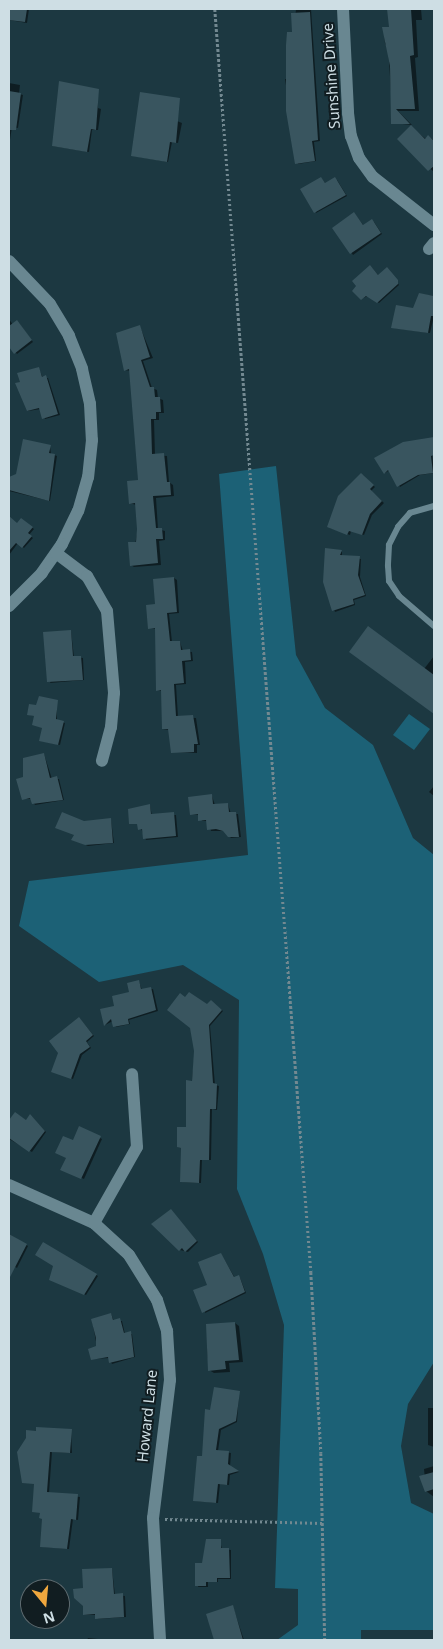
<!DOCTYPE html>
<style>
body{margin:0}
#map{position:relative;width:443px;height:1649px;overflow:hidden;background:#1c3841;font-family:"Noto Sans",sans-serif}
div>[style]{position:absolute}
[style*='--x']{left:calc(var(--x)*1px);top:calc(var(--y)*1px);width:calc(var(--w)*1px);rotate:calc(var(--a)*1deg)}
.green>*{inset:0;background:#1c6176}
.shadow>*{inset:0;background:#0007}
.building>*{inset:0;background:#39555f}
.path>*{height:2.5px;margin-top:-1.25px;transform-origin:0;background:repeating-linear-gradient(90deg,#738991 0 2.5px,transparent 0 5px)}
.service>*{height:6px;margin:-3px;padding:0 3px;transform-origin:3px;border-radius:3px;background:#698791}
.minor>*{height:12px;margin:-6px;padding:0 6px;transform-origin:6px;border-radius:6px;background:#698791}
span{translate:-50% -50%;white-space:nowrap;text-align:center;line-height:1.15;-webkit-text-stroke:4px #111d21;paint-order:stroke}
.street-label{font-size:15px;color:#cedee4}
.frame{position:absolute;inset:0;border:10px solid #cedee4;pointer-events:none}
.north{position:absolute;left:20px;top:1579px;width:50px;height:50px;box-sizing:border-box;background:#111d21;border:1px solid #5d6a6f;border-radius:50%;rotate:163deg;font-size:14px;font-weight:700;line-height:20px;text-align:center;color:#cedee4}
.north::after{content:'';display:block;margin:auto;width:18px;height:22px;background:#f0a73e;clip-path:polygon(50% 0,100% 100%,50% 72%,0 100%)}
</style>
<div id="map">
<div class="green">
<i style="clip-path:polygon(276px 466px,296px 655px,325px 708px,373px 745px,413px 838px,434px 855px,434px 1362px,408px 1404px,401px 1446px,411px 1503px,434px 1514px,434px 1630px,361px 1630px,361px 1640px,277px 1640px,298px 1625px,298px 1589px,275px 1588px,284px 1325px,263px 1254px,237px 1189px,239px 1000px,183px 965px,99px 982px,19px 926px,29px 881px,248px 855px,219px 474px)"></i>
<i style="clip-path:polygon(409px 714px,430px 729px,414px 750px,393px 735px)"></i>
</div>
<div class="shadow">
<i style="clip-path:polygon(9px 9px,29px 9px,27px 23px,9px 20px)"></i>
<i style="clip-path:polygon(296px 9px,311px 9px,320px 141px,314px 142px,316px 161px,298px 164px,285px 79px,289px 79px)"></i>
<i style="clip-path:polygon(389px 9px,421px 9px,422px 20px,416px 20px,418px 57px,415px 58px,419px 111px,398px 111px,412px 125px,393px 123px,388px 46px,385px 44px,384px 28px,390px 28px)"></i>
<i style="clip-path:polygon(9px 83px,20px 85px,19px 94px,23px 95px,18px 128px,12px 127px,9px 146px)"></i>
<i style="clip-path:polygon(98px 90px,98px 108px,101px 109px,98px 130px,92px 130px,89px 152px,53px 146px)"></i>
<i style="clip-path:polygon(179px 100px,177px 121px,182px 123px,178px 143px,172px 142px,168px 162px,134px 156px)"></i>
<i style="clip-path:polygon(411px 127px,426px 139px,429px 137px,434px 140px,434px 172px,398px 139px)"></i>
<i style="clip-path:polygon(321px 178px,326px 184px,337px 180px,347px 196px,316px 213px)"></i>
<i style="clip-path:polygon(354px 213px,364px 226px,374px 222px,382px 234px,353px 255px,334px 228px)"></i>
<i style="clip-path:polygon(372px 268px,379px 276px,389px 270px,399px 285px,379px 303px,368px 296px,361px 299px)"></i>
<i style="clip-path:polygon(420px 294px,434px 296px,434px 316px,430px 333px,395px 328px,414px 310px)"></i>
<i style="clip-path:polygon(9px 319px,13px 325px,19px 323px,33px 342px,17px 354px,9px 345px)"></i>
<i style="clip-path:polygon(140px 327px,153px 358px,143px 361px,152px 388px,157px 390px,158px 398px,163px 400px,164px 413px,159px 413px,159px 420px,154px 420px,155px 455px,167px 456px,169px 482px,173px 485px,174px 496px,156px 498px,158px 529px,165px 531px,165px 540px,159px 541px,161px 565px,134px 567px,131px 565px,138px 529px,136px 505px,130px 503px,140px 481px,131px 371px,125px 370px)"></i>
<i style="clip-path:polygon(39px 369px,43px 378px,48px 378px,60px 415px,45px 419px,41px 409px,28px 411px,21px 382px)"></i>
<i style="clip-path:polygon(434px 439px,434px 452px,432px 452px,434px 473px,420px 475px,400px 487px,390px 470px,385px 473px,376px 458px)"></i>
<i style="clip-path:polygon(50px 446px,51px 454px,57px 456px,50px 501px,9px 491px,9px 478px,17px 475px)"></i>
<i style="clip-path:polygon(363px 475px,375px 487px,371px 491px,384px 503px,372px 515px,364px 535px,351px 531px,350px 535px,330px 528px)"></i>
<i style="clip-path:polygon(23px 520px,34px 529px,29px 535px,33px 538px,24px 548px,18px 543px,9px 555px,9px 524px,9px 534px)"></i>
<i style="clip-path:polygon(342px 551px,342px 556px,361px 559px,360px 577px,366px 596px,354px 600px,355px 605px,335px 612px,324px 582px)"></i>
<i style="clip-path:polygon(174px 578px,177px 580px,179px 613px,169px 614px,172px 642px,180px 642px,183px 651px,192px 652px,193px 661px,185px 662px,186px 684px,176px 685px,178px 717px,196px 718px,200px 745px,197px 745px,197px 753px,172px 752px,169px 730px,163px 729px,162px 691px,157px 690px,157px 629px,150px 628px,156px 605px)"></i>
<i style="clip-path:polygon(71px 631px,74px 657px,83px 658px,84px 680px,50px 683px)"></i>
<i style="clip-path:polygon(351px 651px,424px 669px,434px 656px,434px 713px)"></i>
<i style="clip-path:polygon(57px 701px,57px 721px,65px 723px,60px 745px,42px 741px,43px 728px,35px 716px,30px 715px,37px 707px)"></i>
<i style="clip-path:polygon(44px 754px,52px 779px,59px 779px,64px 800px,35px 805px,32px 799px,23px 799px,25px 778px)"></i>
<i style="clip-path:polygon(434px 786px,434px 796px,429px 792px)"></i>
<i style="clip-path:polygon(212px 796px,215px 805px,228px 804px,231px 814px,238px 814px,241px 837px,231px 838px,225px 831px,211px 831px,208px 821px,202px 821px,199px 815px,191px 814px)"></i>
<i style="clip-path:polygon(150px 805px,152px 816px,176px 815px,178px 837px,146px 840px,139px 824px,130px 824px)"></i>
<i style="clip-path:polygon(111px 820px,114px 843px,88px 846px,75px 840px,84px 822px)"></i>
<i style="clip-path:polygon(139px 982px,142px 990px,153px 989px,158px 1011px,129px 1020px,130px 1024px,116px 1027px,113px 1021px,105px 1025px,116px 1007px)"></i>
<i style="clip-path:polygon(185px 998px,207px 1006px,213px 1003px,223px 1011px,210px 1026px,215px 1085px,219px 1086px,217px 1110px,212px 1109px,211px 1160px,202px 1160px,201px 1183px,182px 1182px,182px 1148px,178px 1147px,187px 1128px,195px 1051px)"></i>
<i style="clip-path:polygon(80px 1019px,94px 1036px,87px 1042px,91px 1048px,82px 1055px,73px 1079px,54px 1072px)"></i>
<i style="clip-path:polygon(15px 1113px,27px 1121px,32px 1117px,46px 1132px,32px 1152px,9px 1139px,9px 1122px)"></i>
<i style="clip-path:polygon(80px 1128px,102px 1139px,84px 1179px,62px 1169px)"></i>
<i style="clip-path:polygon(171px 1211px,198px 1242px,188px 1252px,180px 1250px)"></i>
<i style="clip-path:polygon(9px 1234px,28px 1246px,17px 1268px,9px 1263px)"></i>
<i style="clip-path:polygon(44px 1244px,98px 1276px,86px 1295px,51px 1279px,55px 1266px)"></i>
<i style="clip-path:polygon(221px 1254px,235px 1278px,240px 1278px,246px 1293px,205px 1313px,208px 1285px)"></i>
<i style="clip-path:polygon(111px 1314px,114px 1321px,122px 1321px,125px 1334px,132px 1334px,135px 1357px,112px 1364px,109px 1358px,92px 1359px,97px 1347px,92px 1320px)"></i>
<i style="clip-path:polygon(235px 1323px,239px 1326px,243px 1362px,229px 1363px,230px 1372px,214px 1373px,209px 1370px,207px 1349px)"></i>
<i style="clip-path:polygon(239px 1392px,237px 1422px,221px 1430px,218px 1451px,231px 1453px,230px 1467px,239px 1472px,230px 1475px,229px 1485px,220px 1484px,218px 1503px,196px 1501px,211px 1411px)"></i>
<i style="clip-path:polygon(428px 1408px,434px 1408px,434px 1447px,428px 1445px)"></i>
<i style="clip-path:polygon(71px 1431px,72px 1453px,52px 1452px,49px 1493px,80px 1497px,78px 1520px,73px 1519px,69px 1549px,43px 1547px,43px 1519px,41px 1513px,33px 1511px,35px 1484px,18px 1453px)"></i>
<i style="clip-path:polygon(434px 1466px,434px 1497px,426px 1491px,424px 1469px)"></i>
<i style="clip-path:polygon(220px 1541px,222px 1549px,231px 1550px,231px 1579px,218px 1579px,218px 1582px,208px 1582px,208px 1587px,198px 1587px,204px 1564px)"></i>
<i style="clip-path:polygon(112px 1569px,115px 1595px,125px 1596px,126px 1617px,98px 1619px,96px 1615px,84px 1615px,84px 1589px)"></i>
<i style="clip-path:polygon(233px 1607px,244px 1640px,215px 1640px,207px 1615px)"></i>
<i style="clip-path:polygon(88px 1638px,107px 1640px,87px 1640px)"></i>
</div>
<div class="building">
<i style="clip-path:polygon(9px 9px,27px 9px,25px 22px,9px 20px)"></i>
<i style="clip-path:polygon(387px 9px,411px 9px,414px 55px,410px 56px,415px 109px,396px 109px,410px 124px,391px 124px,390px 66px,382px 27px,389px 27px)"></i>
<i style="clip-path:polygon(310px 12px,318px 140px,312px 141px,315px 161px,295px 164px,286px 111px,286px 45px,287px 32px,292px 32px,291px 13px)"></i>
<i style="clip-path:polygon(59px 81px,99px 89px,96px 130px,91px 129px,87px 152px,52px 146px)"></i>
<i style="clip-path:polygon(9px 91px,21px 93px,16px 130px,9px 130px)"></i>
<i style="clip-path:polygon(140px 92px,180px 98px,176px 143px,170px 142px,167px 162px,131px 156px)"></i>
<i style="clip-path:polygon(411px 125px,425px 139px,428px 135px,434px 141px,434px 166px,428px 171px,397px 139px)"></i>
<i style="clip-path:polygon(321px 177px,325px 183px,335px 177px,346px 195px,314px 213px,300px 189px)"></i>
<i style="clip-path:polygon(354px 212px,363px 225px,372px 219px,381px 233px,350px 254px,332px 228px)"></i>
<i style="clip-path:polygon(370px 265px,378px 275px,387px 267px,398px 280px,398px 284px,377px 303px,366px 296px,361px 300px,352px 291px,356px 286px,352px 281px)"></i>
<i style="clip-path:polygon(419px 293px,434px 296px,434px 316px,431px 316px,428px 333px,391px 328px,396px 305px,413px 308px)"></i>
<i style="clip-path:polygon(17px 320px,32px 340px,14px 354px,9px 347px,9px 326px)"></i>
<i style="clip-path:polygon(140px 325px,150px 357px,141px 360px,150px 387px,154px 387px,155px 397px,160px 397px,161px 412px,156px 412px,156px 419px,151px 419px,152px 454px,164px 453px,167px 482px,170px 482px,171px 495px,153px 496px,156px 528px,162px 528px,163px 539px,156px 539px,158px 563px,130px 566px,128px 542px,136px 542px,137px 529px,135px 503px,129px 504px,127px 481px,138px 480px,129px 369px,124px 371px,116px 333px)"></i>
<i style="clip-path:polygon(39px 367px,42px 377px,46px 375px,58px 414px,42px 419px,39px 408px,27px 411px,15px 383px,20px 382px,17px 373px)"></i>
<i style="clip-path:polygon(434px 437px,434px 455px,431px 456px,433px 473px,418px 475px,397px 487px,388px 470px,384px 474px,374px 458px,403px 442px)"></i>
<i style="clip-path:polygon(23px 439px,51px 445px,49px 453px,55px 454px,49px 501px,9px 490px,9px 477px,16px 474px)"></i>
<i style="clip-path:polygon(361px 473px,374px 485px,370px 489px,382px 501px,370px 514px,362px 535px,349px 531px,347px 535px,327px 527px,338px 496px)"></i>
<i style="clip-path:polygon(9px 516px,17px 523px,21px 518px,33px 527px,28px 533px,32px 536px,22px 548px,16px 543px,9px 551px)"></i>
<i style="clip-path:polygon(325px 548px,342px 550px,340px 555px,360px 556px,358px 575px,365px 595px,353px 599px,354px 604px,332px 611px,323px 582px)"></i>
<i style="clip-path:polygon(174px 577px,177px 612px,167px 613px,170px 641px,180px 641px,181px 650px,190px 649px,191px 660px,182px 661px,184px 683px,174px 684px,176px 716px,193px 715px,198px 744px,194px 744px,194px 752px,171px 753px,168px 729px,162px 729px,161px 690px,156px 691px,155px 628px,148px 629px,146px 605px,155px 604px,153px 579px)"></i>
<i style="clip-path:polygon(368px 626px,434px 675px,434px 714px,349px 652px)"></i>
<i style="clip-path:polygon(71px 630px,73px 656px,81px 656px,83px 680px,47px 682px,43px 632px)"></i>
<i style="clip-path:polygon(39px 696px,58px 700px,56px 719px,64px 721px,58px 745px,39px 741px,42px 728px,32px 725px,34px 716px,27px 715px,29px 704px,36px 705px)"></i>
<i style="clip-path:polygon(44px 753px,50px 778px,57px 776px,63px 800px,32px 804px,30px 798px,22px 800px,16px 779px,23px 777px,23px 758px)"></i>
<i style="clip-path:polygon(212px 794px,213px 804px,228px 803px,229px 812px,236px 812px,239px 837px,228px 837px,223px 831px,216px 829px,207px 830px,206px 820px,198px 821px,198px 814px,190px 815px,188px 797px)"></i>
<i style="clip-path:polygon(150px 804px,151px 814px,174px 812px,176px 836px,143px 839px,142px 829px,138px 830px,137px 824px,129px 824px,128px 809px)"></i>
<i style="clip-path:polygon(62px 812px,84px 821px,111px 818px,113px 843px,85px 845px,71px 840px,74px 835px,55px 828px)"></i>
<i style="clip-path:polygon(139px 980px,141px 989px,151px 987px,156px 1010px,128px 1019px,129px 1024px,113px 1027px,111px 1019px,104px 1026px,100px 1009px,114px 1006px,112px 996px,129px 992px,127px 983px)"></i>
<i style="clip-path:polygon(189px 992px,207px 1004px,211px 1000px,222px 1010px,209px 1025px,213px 1083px,217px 1084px,216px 1109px,210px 1109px,209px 1160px,200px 1160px,199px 1183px,180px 1182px,181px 1148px,177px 1147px,177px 1127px,186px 1127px,186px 1080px,192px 1081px,194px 1051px,190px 1028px,167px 1010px,180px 993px,185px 997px)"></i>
<i style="clip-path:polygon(79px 1017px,93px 1035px,86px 1041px,90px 1047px,80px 1054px,71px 1079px,51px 1072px,58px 1053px,49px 1041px)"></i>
<i style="clip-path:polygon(15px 1112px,26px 1120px,30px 1114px,45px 1131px,29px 1152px,9px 1138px,9px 1120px)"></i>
<i style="clip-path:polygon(79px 1126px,101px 1136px,81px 1179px,60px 1170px,66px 1158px,55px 1153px,63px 1136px,73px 1140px)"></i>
<i style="clip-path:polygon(171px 1209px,197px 1241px,185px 1252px,182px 1248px,179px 1251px,151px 1224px)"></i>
<i style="clip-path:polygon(9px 1234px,27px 1244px,9px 1279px)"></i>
<i style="clip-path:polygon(43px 1242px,97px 1274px,84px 1295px,49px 1280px,53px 1266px,35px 1255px)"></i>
<i style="clip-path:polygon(221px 1253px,234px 1277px,239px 1275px,245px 1292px,202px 1313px,193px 1290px,207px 1285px,198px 1262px)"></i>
<i style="clip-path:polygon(111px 1313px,113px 1320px,120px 1318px,124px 1333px,131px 1331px,134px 1357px,109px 1363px,108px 1357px,91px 1360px,88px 1349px,96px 1346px,96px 1338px,91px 1319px)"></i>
<i style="clip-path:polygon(235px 1322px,239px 1360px,225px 1361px,226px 1369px,208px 1371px,206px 1324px)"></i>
<i style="clip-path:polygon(214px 1387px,240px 1391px,236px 1421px,219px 1429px,216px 1450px,229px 1451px,228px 1464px,239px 1471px,228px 1474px,227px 1485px,218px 1484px,216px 1503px,193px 1501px,197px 1456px,202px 1456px,205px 1409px,210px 1410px)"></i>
<i style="clip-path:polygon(36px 1427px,72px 1429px,70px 1453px,50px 1452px,47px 1492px,78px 1494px,76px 1520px,71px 1519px,67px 1549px,40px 1547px,42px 1519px,39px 1518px,40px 1513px,32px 1512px,34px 1484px,22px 1483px,17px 1452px,26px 1438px,26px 1430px,36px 1431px)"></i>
<i style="clip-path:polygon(434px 1472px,434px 1489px,425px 1492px,419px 1476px)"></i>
<i style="clip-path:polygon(206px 1539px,221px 1539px,221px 1548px,229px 1548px,230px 1578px,217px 1578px,217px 1582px,206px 1582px,206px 1586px,195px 1586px,195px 1563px,202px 1563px)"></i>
<i style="clip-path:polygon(112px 1568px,114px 1594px,123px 1593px,124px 1617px,95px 1619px,95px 1614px,83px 1615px,83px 1606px,74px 1598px,73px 1589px,83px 1588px,82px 1569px)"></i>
<i style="clip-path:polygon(233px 1605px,243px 1640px,214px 1640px,206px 1614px)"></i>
</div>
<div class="path">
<i style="--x:215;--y:9;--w:1267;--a:85.65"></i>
<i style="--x:311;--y:1272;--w:181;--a:86.8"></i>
<i style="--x:321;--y:1453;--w:187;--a:88.8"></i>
<i style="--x:165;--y:1519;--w:157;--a:1.5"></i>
</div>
<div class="service">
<i style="--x:434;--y:506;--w:25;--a:164"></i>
<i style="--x:410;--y:513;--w:18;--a:131"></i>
<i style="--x:398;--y:527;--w:20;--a:117"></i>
<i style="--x:389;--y:545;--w:21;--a:93"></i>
<i style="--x:388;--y:566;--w:15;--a:86"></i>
<i style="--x:389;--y:581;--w:18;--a:56"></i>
<i style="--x:399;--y:596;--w:46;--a:40.6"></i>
</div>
<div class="minor">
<i style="--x:343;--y:9;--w:104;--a:87.2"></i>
<i style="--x:348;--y:113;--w:23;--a:83"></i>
<i style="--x:351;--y:136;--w:23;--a:70"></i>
<i style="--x:359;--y:158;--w:24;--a:54"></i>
<i style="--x:373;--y:177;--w:78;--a:38.2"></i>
<i style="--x:429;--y:249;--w:8;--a:-50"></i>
<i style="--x:9;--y:261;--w:59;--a:46.4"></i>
<i style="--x:50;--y:304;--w:37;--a:59"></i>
<i style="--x:69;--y:336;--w:35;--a:68"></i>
<i style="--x:82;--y:369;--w:36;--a:77"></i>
<i style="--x:90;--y:404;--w:36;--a:87"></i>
<i style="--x:92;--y:440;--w:37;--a:96"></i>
<i style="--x:88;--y:477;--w:35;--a:106"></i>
<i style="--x:78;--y:511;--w:37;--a:116"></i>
<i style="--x:62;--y:544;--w:35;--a:125"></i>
<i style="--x:42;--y:573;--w:47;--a:135"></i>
<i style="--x:56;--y:553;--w:39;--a:37"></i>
<i style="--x:87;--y:576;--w:40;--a:60.3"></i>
<i style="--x:107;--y:611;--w:82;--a:85.1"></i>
<i style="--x:114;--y:693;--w:34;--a:95"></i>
<i style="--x:111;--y:727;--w:35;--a:105"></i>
<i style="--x:9;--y:1185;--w:93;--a:24.1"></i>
<i style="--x:94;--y:1223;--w:47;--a:42.4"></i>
<i style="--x:129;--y:1255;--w:53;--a:58.1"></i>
<i style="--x:157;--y:1300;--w:33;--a:72"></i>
<i style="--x:167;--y:1331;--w:49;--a:86.5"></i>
<i style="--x:170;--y:1380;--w:139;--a:97"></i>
<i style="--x:153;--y:1518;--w:122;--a:86.7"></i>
<i style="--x:94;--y:1223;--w:87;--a:-60.5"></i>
<i style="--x:137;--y:1147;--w:73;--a:-93.9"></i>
</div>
<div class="street-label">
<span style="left:331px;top:76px;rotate:-94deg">Sunshine Drive</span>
<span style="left:147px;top:1416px;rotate:-84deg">Howard Lane</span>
</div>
<div class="frame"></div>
<div class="north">N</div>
</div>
